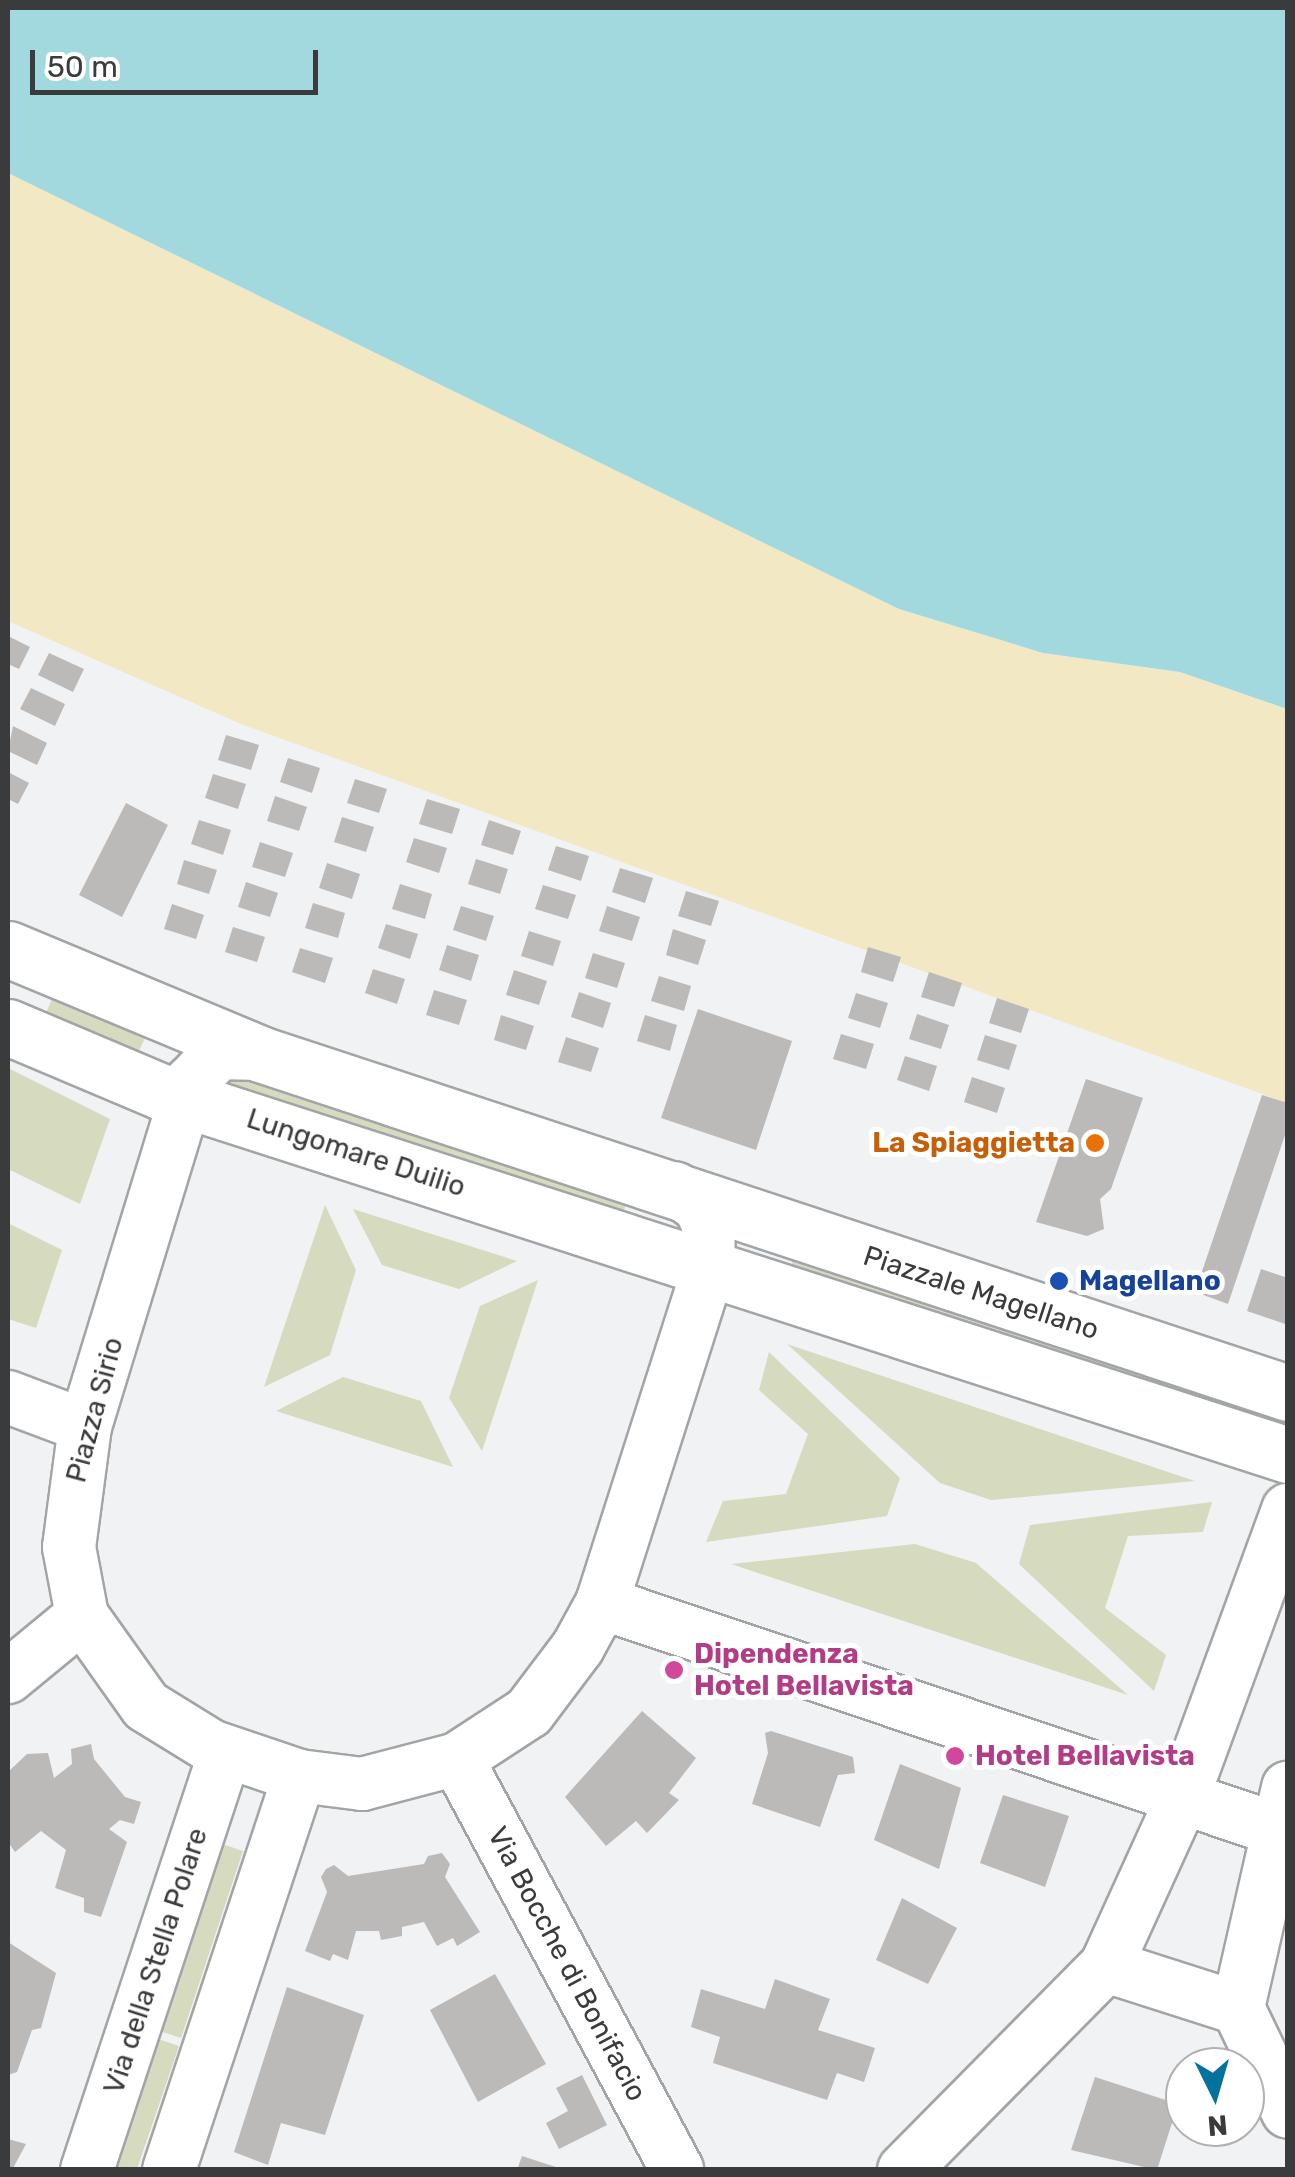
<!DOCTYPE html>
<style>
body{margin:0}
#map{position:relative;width:1295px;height:2177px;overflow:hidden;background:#f0f2f4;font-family:Rubik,sans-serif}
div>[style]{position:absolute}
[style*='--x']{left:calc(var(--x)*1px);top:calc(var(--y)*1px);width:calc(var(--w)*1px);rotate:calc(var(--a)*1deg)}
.green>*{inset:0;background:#d6dabf}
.sand>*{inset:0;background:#f2e8c3}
.water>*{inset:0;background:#a1d9df}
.building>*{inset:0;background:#bcb9b9}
.roads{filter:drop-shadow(2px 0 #a2a5a7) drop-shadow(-2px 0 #a2a5a7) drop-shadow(0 2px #a2a5a7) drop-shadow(0 -2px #a2a5a7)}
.minor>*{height:52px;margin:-26px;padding:0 26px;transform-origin:26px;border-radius:26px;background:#fff}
.major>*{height:55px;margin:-27.5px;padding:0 27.5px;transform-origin:27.5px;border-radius:27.5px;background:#fff}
.dots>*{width:28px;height:28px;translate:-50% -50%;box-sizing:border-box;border:5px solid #fff;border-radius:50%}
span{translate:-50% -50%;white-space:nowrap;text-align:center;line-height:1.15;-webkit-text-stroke:10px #fff;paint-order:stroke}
.food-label{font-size:28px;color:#c56008;font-weight:700}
.right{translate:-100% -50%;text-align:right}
.street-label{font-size:28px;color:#3a3b3c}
.transit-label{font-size:28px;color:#164399;font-weight:700}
.left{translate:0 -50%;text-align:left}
.hotel-label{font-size:28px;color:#b23c85;font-weight:700}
.frame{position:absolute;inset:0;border:10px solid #3a3b3c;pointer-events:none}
.north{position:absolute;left:1165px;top:2047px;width:100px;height:100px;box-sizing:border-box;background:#fff;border:2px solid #b0b1b1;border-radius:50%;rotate:175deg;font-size:28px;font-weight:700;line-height:40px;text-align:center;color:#3a3b3c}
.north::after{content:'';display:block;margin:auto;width:35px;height:45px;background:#03739e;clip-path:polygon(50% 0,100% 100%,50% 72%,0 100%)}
.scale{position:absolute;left:30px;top:50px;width:288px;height:45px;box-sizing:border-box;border:5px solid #3a3b3c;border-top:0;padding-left:12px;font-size:30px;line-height:35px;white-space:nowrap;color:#3a3b3c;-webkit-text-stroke:8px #fff;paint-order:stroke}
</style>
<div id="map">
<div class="green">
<i style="clip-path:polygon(52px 999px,145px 1038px,139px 1051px,46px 1013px)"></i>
<i style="clip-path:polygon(8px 1068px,110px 1119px,80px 1204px,8px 1169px)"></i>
<i style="clip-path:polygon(231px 1068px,628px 1200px,622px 1215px,226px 1084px)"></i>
<i style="clip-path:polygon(325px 1205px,356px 1270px,330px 1355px,264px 1387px)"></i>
<i style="clip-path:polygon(353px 1209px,517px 1261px,459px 1289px,382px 1265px)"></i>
<i style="clip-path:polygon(8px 1223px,62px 1250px,36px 1328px,8px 1319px)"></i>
<i style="clip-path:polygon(795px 1253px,1287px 1414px,1287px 1437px,789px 1273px)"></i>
<i style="clip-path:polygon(538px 1280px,482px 1451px,449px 1398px,480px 1306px)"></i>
<i style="clip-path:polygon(787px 1344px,1195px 1481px,991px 1500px,940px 1483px)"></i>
<i style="clip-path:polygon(769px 1352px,900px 1478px,887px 1516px,706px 1542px,723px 1501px,786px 1494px,808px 1434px,759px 1390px)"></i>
<i style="clip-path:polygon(343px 1377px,421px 1401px,453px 1467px,276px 1411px)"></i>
<i style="clip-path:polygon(1212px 1502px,1203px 1532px,1128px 1536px,1105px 1608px,1166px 1655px,1154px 1691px,1019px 1564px,1030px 1525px)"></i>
<i style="clip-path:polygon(915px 1544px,976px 1563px,1128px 1695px,731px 1564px)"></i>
<i style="clip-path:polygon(219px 1843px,243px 1851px,181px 2038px,157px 2030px)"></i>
<i style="clip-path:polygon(155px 2038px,179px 2046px,137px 2169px,112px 2170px)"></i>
</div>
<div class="sand">
<i style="clip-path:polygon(8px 173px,899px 609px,1043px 653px,1180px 672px,1287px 709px,1287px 1103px,241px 724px,8px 621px)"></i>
</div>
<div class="water">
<i style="clip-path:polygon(8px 8px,1287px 8px,1287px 709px,1180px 672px,1043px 653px,899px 609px,8px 173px)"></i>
</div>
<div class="building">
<i style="clip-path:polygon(8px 636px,30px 647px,19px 669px,8px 664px)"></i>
<i style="clip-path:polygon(49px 653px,84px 669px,73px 692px,38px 675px)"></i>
<i style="clip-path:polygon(31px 688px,65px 704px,55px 726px,20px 709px)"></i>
<i style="clip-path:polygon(13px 726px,47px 743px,37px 765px,8px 751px)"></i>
<i style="clip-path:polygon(226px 735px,259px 745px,251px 770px,218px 760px)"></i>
<i style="clip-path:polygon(288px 758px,320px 768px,312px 793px,280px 782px)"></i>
<i style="clip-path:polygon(8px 772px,29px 783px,18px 804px,8px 799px)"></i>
<i style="clip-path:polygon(213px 774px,246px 784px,238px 809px,205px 798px)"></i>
<i style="clip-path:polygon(355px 779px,387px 789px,379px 813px,347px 803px)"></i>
<i style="clip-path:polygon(275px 796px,307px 807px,299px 831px,267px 821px)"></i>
<i style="clip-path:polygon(427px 799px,460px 809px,452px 834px,419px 824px)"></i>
<i style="clip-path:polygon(126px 803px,168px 825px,122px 917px,79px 895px)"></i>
<i style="clip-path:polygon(342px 817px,374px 827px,366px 852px,334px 842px)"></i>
<i style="clip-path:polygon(199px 820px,231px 830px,223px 855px,191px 844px)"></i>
<i style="clip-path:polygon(489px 820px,521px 831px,513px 855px,481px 845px)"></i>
<i style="clip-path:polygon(414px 838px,447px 848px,439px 873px,406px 862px)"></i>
<i style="clip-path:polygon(260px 842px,293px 853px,285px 877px,252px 867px)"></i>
<i style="clip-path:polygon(556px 846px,589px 856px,581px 881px,548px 870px)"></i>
<i style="clip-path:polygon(476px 859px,508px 869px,500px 894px,468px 884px)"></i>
<i style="clip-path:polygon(184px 860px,217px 870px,209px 894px,177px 884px)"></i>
<i style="clip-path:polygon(327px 863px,360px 874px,352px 899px,319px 888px)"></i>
<i style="clip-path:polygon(620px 868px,653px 878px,645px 903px,612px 892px)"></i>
<i style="clip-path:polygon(246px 882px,278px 893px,270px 917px,238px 907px)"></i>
<i style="clip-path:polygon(400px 884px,432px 894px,425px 919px,392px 909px)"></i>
<i style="clip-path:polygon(543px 885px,576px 895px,568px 919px,535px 909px)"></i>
<i style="clip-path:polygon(686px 891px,719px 901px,711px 926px,678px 916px)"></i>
<i style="clip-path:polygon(313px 903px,345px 913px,338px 938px,305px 928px)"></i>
<i style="clip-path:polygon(172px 904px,204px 915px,196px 939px,164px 929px)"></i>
<i style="clip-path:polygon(461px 906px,494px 916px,486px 941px,453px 930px)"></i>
<i style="clip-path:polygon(607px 906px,640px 917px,632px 941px,599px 931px)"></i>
<i style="clip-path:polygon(386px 924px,418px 934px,410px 959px,378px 948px)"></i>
<i style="clip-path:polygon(233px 927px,265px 937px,257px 962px,225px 952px)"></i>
<i style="clip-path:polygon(673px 929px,706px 940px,698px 965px,666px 955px)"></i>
<i style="clip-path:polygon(529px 931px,561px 941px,553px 966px,521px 956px)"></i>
<i style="clip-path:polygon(447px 945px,479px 955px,471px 981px,439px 970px)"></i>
<i style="clip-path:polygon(868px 947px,901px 957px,893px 982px,861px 972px)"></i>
<i style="clip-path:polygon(300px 948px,333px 958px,325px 983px,292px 972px)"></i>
<i style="clip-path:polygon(593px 953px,625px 963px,617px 988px,585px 978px)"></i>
<i style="clip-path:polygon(373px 969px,405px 979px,397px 1004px,365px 993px)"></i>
<i style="clip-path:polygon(514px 970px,547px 981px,539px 1005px,506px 995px)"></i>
<i style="clip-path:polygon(929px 972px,962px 983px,954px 1007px,921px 997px)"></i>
<i style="clip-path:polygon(659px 976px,691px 986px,684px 1011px,651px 1001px)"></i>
<i style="clip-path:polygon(434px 990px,467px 1000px,459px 1025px,426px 1015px)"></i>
<i style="clip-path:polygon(579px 992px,611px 1003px,603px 1028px,571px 1017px)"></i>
<i style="clip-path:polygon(856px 993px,888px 1003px,880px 1028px,848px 1018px)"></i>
<i style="clip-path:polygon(997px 998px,1029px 1009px,1021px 1033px,989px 1023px)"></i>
<i style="clip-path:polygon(698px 1009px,792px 1041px,756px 1150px,661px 1118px)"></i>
<i style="clip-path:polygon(917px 1014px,949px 1025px,941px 1049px,909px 1039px)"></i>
<i style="clip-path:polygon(501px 1015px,534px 1026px,526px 1050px,494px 1040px)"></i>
<i style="clip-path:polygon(645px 1015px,677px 1025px,670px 1051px,637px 1041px)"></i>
<i style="clip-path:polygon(841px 1034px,874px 1044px,866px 1069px,833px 1059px)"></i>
<i style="clip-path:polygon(985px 1035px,1017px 1045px,1009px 1070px,977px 1060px)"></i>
<i style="clip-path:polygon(566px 1037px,599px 1048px,591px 1072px,558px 1062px)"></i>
<i style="clip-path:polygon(905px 1056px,937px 1066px,929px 1091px,897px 1080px)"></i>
<i style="clip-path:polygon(972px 1077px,1005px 1088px,997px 1113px,964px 1102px)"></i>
<i style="clip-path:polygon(1086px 1079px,1143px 1098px,1111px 1189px,1100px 1199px,1104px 1229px,1087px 1236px,1036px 1222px)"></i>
<i style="clip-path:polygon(1262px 1095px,1288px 1103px,1288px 1126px,1228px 1304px,1195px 1292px)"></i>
<i style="clip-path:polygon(1261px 1269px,1288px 1278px,1288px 1325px,1247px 1311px)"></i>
<i style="clip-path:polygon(642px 1711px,696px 1758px,669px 1793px,679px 1800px,647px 1833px,636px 1821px,606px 1846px,565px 1797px)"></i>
<i style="clip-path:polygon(771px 1731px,853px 1757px,855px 1773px,838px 1775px,820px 1827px,752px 1804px,768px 1753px,765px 1733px)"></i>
<i style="clip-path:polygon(91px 1744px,94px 1759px,125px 1797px,141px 1802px,134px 1824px,120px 1820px,109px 1829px,127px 1842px,101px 1917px,84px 1912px,84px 1898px,55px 1888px,66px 1850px,41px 1831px,15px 1852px,8px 1842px,8px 1772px,27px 1754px,48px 1753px,54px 1778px,72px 1764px,71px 1749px)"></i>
<i style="clip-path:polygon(900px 1764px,961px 1788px,939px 1869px,874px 1840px)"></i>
<i style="clip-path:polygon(1003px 1795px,1069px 1816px,1045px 1887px,980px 1863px)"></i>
<i style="clip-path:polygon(442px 1853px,450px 1864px,445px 1877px,480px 1932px,457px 1946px,453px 1938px,437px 1946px,424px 1922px,402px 1927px,402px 1936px,381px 1940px,379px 1931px,356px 1931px,348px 1960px,333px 1954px,330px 1961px,305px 1951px,327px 1892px,321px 1877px,326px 1869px,334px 1865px,348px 1876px,424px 1864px,428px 1856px)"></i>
<i style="clip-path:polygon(902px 1898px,957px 1928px,928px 1984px,876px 1960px)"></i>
<i style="clip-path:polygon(8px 1942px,56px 1973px,41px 2028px,32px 2030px,17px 2072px,8px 2075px)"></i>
<i style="clip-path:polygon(495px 1974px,546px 2064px,478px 2102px,430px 2010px)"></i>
<i style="clip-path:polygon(775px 1979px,830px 1999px,818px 2030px,875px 2048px,864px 2082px,837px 2073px,827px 2100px,713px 2063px,720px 2037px,691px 2027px,701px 1989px,765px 2009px)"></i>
<i style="clip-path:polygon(287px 1987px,364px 2015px,325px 2135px,281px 2123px,268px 2165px,234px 2152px)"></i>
<i style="clip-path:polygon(582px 2075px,607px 2125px,559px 2149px,546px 2123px,568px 2111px,556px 2088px)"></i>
<i style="clip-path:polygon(1095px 2077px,1178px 2104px,1157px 2170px,1071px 2150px)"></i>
<i style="clip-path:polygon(8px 2139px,26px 2144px,12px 2170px,8px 2170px)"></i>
<i style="clip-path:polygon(522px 2156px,562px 2169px,562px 2170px,517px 2170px)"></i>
</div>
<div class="roads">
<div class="minor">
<i style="--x:260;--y:1054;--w:41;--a:-178.6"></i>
<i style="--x:219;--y:1053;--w:42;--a:134"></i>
<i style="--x:190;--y:1083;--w:359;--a:107"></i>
<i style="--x:85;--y:1426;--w:122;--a:97.5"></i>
<i style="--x:69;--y:1547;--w:70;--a:79.3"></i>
<i style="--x:82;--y:1616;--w:110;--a:54.6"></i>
<i style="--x:146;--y:1706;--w:76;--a:31.6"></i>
<i style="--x:211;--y:1746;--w:93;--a:18.8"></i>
<i style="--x:299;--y:1776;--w:64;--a:7.2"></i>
<i style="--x:362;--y:1784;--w:98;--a:-14.7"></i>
<i style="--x:457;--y:1759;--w:86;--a:-33.1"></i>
<i style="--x:529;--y:1712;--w:81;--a:-53"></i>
<i style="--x:578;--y:1647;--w:50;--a:-61.4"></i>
<i style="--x:602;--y:1603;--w:353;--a:-72.3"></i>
<i style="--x:709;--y:1267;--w:43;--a:-91.3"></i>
<i style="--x:708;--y:1224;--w:19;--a:-115"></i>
<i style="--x:700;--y:1207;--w:31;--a:-143"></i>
<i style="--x:8;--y:1397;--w:82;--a:20.6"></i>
<i style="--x:602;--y:1603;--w:724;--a:18.54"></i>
<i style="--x:8;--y:1677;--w:96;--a:-39.5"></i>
<i style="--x:457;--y:1759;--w:466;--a:61.8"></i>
<i style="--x:1106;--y:1966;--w:139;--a:17.7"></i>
<i style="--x:1238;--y:2008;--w:226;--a:-77.2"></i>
<i style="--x:1238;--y:2008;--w:115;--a:64.3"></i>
<i style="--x:87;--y:2170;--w:440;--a:-71.7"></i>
<i style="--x:169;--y:2170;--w:415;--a:-71.7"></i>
<i style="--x:904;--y:2170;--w:287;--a:-45.3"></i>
<i style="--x:1106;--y:1966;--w:186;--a:-65.5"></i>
<i style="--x:1183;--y:1797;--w:306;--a:-69.9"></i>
</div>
<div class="major">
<i style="--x:8;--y:949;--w:273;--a:22.6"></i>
<i style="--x:260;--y:1054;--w:1082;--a:18.25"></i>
<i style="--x:8;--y:1027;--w:167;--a:22.9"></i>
<i style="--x:162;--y:1092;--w:1183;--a:17.87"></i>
</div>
</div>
<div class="dots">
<i style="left:1095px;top:1143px;background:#e8710a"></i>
<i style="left:1059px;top:1281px;background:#1a4fb4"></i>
<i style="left:674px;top:1670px;background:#d1479c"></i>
<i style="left:955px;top:1756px;background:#d1479c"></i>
</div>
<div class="food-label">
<span class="right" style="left:1075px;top:1143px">La Spiaggietta</span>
</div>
<div class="street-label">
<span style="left:356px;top:1153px;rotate:18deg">Lungomare Duilio</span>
<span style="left:981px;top:1293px;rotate:18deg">Piazzale Magellano</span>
<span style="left:95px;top:1410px;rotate:-75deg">Piazza Sirio</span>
<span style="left:156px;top:1961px;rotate:-72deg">Via della Stella Polare</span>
<span style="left:567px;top:1964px;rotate:62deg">Via Bocche di Bonifacio</span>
</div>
<div class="transit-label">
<span class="left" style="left:1079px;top:1281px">Magellano</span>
</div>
<div class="hotel-label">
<span class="left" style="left:694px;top:1670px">Dipendenza<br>Hotel Bellavista</span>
<span class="left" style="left:975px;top:1756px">Hotel Bellavista</span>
</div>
<div class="frame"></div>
<div class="north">N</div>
<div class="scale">50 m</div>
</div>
